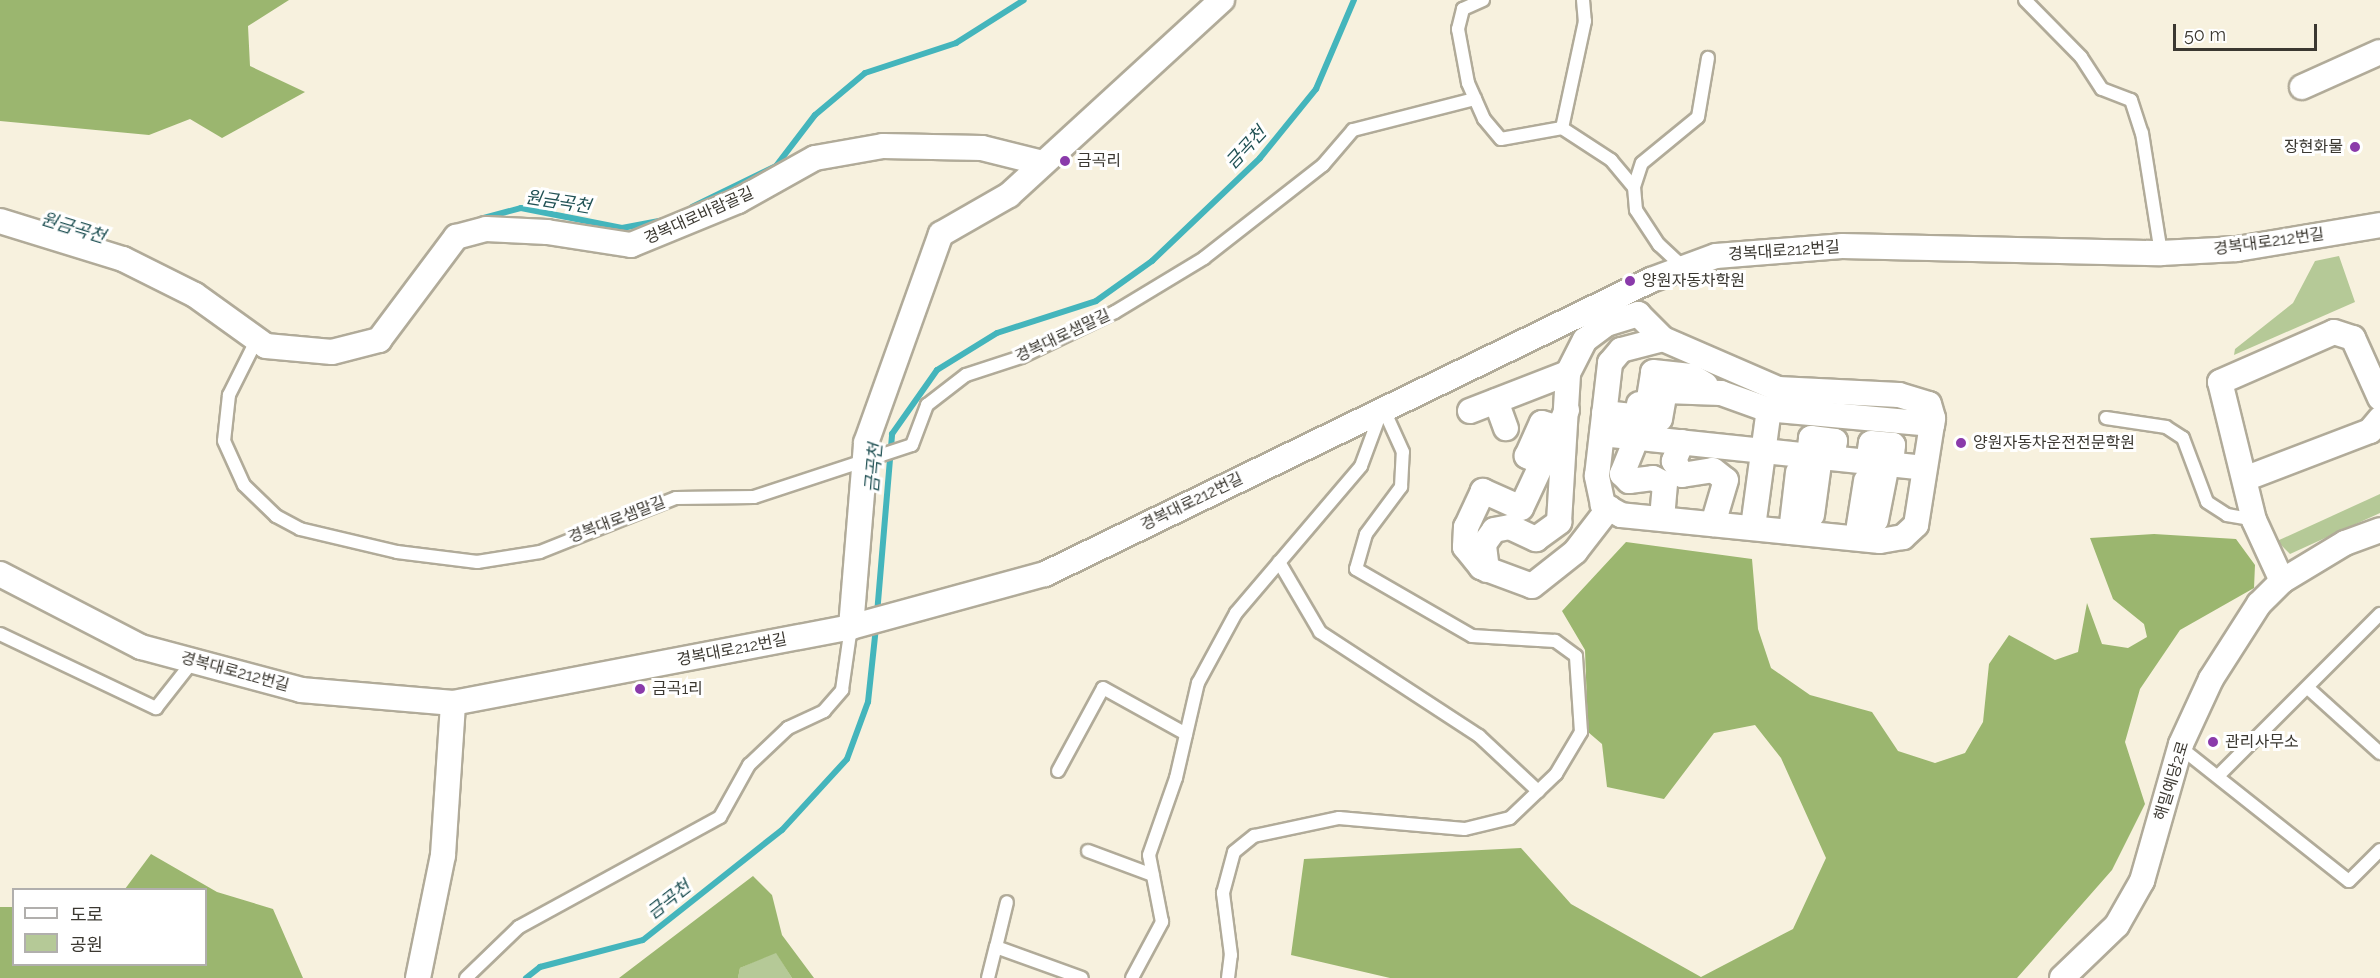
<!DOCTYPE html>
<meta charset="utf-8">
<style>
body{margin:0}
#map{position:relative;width:2380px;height:978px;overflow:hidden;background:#f7f1de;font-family:Raleway,"Noto Sans KR",sans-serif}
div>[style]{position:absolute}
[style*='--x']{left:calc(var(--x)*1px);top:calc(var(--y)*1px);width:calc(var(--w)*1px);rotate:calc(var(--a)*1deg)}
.green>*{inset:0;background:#b5c997}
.forest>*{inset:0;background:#9bb66f}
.stream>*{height:6px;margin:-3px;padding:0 3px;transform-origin:3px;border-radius:3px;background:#44b5bc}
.roads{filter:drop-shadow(2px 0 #b1ab99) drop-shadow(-2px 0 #b1ab99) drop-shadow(0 2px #b1ab99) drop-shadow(0 -2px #b1ab99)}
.lane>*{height:12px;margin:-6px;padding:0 6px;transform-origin:6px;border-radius:6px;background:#fff}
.street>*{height:24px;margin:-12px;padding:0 12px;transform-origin:12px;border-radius:12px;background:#fff}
.dots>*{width:16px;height:16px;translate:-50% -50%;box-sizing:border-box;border:3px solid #fff;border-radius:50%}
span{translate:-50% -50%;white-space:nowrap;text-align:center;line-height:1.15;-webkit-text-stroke:6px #fff;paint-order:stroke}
.poi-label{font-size:16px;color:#3b3831}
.right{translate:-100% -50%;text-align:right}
.left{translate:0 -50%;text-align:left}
.street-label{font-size:16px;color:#3b3831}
.water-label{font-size:18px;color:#205154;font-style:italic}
.legend{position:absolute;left:12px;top:888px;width:195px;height:78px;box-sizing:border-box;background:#fff;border:2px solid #b1afad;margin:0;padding:8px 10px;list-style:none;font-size:18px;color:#3b3831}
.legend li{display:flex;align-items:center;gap:12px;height:30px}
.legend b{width:30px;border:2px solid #b1afad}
.scale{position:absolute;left:2173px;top:24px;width:144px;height:27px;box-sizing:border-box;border:3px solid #3b3831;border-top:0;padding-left:8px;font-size:18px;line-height:21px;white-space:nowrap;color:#3b3831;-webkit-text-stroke:4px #fff;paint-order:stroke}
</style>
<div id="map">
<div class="green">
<i style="clip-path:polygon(2339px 256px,2355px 302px,2234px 355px,2235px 349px,2293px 303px,2315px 261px)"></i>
<i style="clip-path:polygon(2380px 494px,2380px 513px,2290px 554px,2277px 541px)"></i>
<i style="clip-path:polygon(776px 952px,792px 978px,738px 978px,740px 968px)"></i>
</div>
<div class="forest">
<i style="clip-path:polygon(0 0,289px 0,248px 26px,250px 66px,305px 92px,222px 138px,190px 119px,149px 135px,0 121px)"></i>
<i style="clip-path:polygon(2154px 534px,2236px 539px,2255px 565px,2254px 588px,2180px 630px,2140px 689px,2125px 742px,2145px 804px,2112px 870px,2017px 978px,1390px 978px,1291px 955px,1304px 859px,1521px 848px,1571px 904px,1701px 977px,1793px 929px,1826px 858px,1781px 758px,1755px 725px,1714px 733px,1664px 799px,1607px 787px,1602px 744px,1588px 732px,1585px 650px,1562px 611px,1626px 542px,1752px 559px,1758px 629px,1771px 668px,1810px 695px,1872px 712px,1898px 751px,1935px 763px,1965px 753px,1983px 722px,1989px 664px,2009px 635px,2055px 660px,2078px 652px,2087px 603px,2102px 644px,2128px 648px,2147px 637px,2144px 624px,2113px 599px,2090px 538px)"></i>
<i style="clip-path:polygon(151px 854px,217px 892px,273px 909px,303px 978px,0 978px,0 907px,13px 907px,14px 964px,206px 964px,206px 890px,125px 889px)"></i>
<i style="clip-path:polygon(753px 876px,772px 895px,782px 935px,814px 978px,792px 978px,776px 953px,740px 968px,738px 978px,619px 978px)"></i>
</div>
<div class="stream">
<i style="--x:692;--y:207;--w:93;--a:-26"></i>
<i style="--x:776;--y:166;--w:64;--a:-52.6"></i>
<i style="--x:815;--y:115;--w:65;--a:-40"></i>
<i style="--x:865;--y:73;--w:96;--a:-18.2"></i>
<i style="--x:956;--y:43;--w:80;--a:-32.3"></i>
<i style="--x:480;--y:219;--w:42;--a:-15"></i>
<i style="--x:521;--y:208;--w:103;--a:11.2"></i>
<i style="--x:622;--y:228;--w:43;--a:-10.8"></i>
<i style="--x:877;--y:614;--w:181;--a:-85.2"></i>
<i style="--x:892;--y:434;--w:78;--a:-54.9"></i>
<i style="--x:937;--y:370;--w:70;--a:-31.7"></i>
<i style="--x:997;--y:333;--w:104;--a:-17.9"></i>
<i style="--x:1096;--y:301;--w:69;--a:-35.5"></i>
<i style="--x:1152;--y:261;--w:149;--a:-43.6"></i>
<i style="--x:1260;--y:158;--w:89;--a:-50.9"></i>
<i style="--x:1316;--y:89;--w:97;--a:-66.9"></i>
<i style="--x:526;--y:978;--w:18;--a:-38"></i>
<i style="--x:540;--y:967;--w:106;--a:-14.7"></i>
<i style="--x:643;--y:940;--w:177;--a:-38.4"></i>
<i style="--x:782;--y:830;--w:96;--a:-47.5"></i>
<i style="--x:847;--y:759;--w:61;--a:-69.8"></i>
<i style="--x:868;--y:702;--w:75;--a:-83.9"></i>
</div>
<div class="roads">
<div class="lane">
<i style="--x:1483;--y:0;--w:22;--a:156"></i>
<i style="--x:1463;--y:9;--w:21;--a:104"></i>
<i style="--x:1458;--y:29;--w:55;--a:79.5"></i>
<i style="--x:1468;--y:83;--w:39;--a:66"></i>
<i style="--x:1484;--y:119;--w:26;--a:50"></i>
<i style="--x:1501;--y:139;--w:62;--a:-10.2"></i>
<i style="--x:1583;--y:0;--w:21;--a:85"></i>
<i style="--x:1585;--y:21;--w:109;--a:102.1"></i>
<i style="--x:1562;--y:128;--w:59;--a:33.1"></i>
<i style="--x:1611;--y:160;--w:35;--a:50"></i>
<i style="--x:2025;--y:0;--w:80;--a:45.5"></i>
<i style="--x:2081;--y:57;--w:38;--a:57"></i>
<i style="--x:2102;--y:89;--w:31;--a:21"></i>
<i style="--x:2131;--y:100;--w:35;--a:72"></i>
<i style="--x:2142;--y:133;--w:121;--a:81"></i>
<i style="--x:1683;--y:267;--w:33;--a:-137"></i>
<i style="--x:1659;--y:245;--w:42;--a:-123.3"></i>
<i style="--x:1636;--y:210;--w:23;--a:-95"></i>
<i style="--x:1634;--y:187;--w:25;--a:-72"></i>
<i style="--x:1642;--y:163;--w:72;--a:-39.4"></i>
<i style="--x:1698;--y:117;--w:60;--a:-80.4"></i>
<i style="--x:257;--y:339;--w:63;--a:116.6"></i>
<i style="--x:229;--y:395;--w:46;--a:96.2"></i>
<i style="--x:224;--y:441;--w:48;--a:65.6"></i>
<i style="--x:244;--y:485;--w:45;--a:44.1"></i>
<i style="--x:276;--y:516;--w:27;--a:28"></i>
<i style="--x:300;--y:529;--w:100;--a:13.3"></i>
<i style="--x:397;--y:552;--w:81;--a:7.1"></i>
<i style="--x:477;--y:562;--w:64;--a:-9"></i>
<i style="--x:540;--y:552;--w:146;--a:-21.7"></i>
<i style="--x:676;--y:498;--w:78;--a:-0.7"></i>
<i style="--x:754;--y:497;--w:166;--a:-18.2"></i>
<i style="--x:912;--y:445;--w:43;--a:-69.4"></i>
<i style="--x:927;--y:405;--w:49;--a:-37.6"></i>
<i style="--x:966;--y:375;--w:58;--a:-18.1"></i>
<i style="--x:1021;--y:357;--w:104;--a:-25.6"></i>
<i style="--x:1115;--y:312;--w:104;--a:-31.2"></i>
<i style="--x:1204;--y:258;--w:151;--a:-38"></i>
<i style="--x:1323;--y:165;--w:46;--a:-49.4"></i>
<i style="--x:1353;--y:130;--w:126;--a:-14.3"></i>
<i style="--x:2106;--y:418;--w:61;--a:8.5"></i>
<i style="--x:2166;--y:427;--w:20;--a:33"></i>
<i style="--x:2183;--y:438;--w:68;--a:69.4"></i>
<i style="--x:2207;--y:502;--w:24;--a:33"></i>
<i style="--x:2227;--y:515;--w:27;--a:10"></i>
<i style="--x:1279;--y:562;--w:81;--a:59.6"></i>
<i style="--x:1320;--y:632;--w:190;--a:33.2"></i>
<i style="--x:1479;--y:736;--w:81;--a:43"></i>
<i style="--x:0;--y:634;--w:173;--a:25.4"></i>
<i style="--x:156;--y:708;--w:60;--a:-51.8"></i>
<i style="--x:2308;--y:688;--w:97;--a:42.1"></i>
<i style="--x:2181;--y:748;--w:214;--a:38.4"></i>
<i style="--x:2349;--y:881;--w:44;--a:-45"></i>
<i style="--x:1058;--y:771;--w:94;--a:-61.5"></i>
<i style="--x:1103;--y:688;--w:95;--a:29"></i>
<i style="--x:2219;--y:775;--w:228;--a:-45"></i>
<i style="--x:1088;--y:851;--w:69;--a:20.3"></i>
<i style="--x:996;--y:947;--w:46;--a:-76.3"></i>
<i style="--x:466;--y:978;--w:74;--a:-43.9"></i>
<i style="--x:519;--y:927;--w:229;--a:-28.7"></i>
<i style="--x:720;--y:817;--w:60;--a:-60.9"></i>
<i style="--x:749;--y:765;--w:54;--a:-43.5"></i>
<i style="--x:788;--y:728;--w:40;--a:-25"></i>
<i style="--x:824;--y:711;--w:28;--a:-49"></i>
<i style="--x:842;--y:690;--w:64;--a:-81.9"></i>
<i style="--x:988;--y:978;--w:32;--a:-76"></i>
<i style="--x:996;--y:947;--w:91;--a:19.8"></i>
<i style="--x:1132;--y:978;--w:64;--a:-61.8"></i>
<i style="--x:1162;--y:922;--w:68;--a:-101"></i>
<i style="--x:1149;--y:855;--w:82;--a:-70.7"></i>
<i style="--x:1176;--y:778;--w:98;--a:-77"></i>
<i style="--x:1198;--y:683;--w:80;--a:-61.5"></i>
<i style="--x:1236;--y:613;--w:193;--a:-49.6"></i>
<i style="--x:1361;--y:466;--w:58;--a:-69.7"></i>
<i style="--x:1228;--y:978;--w:23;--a:-83"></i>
<i style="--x:1231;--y:955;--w:63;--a:-97.4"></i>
<i style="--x:1223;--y:893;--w:42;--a:-75"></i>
<i style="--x:1234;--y:852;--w:26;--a:-39"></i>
<i style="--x:1254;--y:836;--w:87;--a:-12"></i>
<i style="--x:1339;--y:818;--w:126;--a:5"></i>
<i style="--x:1465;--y:829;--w:46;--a:-13.7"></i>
<i style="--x:1510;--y:818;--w:64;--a:-43.7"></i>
<i style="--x:1556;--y:774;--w:49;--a:-59.2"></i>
<i style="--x:1581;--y:732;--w:76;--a:-93.8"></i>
<i style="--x:1576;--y:656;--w:26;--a:-144"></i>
<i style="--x:1555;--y:641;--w:83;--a:-176.6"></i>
<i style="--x:1472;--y:636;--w:134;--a:-150"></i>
<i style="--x:1356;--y:569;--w:36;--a:-74"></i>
<i style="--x:1366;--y:534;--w:59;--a:-53.3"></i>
<i style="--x:1401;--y:487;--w:35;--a:-87"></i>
<i style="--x:1403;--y:452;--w:48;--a:-114.4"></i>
</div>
<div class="street">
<i style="--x:2302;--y:87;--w:85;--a:-24.2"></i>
<i style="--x:0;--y:221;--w:129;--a:17.2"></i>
<i style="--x:123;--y:259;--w:80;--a:26.6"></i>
<i style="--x:195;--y:295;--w:87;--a:35.7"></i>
<i style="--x:266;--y:346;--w:66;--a:5.2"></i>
<i style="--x:332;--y:352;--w:49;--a:-14.3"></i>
<i style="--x:379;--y:340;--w:129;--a:-53.2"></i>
<i style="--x:456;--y:237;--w:31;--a:-15"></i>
<i style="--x:486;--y:229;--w:61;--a:2.8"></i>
<i style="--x:547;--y:232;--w:85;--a:8.8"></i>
<i style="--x:631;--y:245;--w:116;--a:-22.4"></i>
<i style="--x:738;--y:201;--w:88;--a:-29.2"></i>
<i style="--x:815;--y:158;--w:69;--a:-10"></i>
<i style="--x:883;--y:146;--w:99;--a:1.2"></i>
<i style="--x:982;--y:148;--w:62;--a:14"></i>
<i style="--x:1663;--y:339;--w:125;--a:23.5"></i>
<i style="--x:1778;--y:389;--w:121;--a:2.8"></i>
<i style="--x:1899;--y:395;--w:31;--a:17"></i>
<i style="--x:1929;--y:404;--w:15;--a:74"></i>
<i style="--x:1933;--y:418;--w:108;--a:99"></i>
<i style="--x:1916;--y:525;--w:18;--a:137"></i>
<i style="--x:1903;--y:537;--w:23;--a:170"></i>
<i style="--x:1880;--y:541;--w:260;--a:-174.3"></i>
<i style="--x:1621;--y:515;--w:21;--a:-151"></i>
<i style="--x:1603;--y:505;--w:30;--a:-102"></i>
<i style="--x:1597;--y:476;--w:114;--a:-83.4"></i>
<i style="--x:1610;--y:363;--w:17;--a:-50"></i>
<i style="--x:1621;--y:350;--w:43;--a:-14.7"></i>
<i style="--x:1496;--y:401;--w:29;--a:70"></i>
<i style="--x:1639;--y:404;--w:9;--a:6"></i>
<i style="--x:1648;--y:405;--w:33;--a:-81"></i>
<i style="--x:1653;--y:372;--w:38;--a:6"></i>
<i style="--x:1691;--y:376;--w:17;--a:31"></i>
<i style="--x:1567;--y:410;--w:108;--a:115.1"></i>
<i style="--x:1521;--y:508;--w:42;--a:-155.9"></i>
<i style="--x:1483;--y:491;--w:40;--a:115"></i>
<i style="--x:1466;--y:527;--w:20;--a:93"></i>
<i style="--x:1465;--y:547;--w:26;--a:51"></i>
<i style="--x:1481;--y:567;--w:54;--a:20.4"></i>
<i style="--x:1532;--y:586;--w:55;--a:-38.3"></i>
<i style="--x:1575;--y:552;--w:56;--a:-52.3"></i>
<i style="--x:1470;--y:411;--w:105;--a:-21.2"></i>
<i style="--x:1604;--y:413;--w:56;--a:6.1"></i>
<i style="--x:1660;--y:419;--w:28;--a:-80"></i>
<i style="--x:1665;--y:391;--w:56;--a:2"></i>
<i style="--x:1721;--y:393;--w:48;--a:19.6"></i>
<i style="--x:1766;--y:409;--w:167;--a:5.2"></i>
<i style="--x:1602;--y:434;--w:324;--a:6"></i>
<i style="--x:1637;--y:437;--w:40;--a:112"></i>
<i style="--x:1622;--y:474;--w:10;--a:45"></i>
<i style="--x:1629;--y:481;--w:24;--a:-7"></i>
<i style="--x:1653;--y:478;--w:13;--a:27"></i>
<i style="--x:1665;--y:484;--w:35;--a:95"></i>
<i style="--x:1682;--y:442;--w:21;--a:113"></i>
<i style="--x:1674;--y:461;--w:16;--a:60"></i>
<i style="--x:1682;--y:475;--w:31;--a:-9"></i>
<i style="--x:1713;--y:470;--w:16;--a:38"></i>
<i style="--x:1726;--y:480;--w:46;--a:106.5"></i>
<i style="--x:1809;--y:455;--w:17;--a:-83"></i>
<i style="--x:1811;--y:438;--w:24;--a:7"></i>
<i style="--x:1835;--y:441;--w:17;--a:100"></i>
<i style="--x:1868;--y:462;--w:19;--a:-81"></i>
<i style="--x:1871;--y:443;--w:22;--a:5"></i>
<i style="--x:1893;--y:445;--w:19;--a:96"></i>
<i style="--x:1542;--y:463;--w:17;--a:-155"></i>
<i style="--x:1527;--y:456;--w:36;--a:-66"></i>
<i style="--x:1542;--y:423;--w:17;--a:17"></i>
<i style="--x:2247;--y:478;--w:132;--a:-20.9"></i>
<i style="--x:2370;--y:431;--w:16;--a:-50"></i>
<i style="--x:1812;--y:515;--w:60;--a:-82.3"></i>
<i style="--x:1876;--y:520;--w:57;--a:-78.9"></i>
<i style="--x:1753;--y:527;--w:119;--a:-82.3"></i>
<i style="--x:1791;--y:532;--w:60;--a:-83.3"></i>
<i style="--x:1857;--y:538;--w:58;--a:-81"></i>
<i style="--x:1487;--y:570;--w:26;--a:-97"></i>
<i style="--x:1484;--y:544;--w:17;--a:-54"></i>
<i style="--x:1494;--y:530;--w:16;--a:-11"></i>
<i style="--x:1510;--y:527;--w:29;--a:25"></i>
<i style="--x:1536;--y:539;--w:29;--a:-36"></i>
<i style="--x:1559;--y:522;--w:149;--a:-86.5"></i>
<i style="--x:1568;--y:373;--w:37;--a:-63"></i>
<i style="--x:1585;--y:340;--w:26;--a:-37"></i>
<i style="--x:1606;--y:324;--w:34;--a:-17"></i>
<i style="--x:1638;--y:314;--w:35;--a:45"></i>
<i style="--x:0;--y:574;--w:159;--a:27.4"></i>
<i style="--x:141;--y:647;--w:166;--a:15"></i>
<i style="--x:301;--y:690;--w:153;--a:4.9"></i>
<i style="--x:453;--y:703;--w:405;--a:-10.8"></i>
<i style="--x:851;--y:627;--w:201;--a:-15.3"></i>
<i style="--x:1045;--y:574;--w:674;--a:-25.88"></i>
<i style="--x:1651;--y:280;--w:69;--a:-20.3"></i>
<i style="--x:1716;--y:256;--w:126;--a:-4.5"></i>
<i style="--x:1842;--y:246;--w:319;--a:1.3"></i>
<i style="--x:2161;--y:253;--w:76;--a:-3"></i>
<i style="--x:2237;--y:249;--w:145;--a:-9.5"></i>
<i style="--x:2282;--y:581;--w:67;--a:-114.7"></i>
<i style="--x:2254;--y:520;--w:142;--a:-103.8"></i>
<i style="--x:2220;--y:382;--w:124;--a:-23.7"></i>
<i style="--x:2334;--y:332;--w:20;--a:18"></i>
<i style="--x:2353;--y:338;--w:66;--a:65.8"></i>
<i style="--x:851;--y:627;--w:185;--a:-85.3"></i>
<i style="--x:866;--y:443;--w:222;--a:-70.3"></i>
<i style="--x:941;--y:234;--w:78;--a:-29.8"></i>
<i style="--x:1009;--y:195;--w:289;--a:-42.5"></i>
<i style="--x:418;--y:978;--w:126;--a:-78.5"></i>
<i style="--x:443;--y:855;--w:152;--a:-86.2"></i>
<i style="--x:2062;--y:978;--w:76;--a:-43.9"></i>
<i style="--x:2117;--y:925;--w:51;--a:-60.4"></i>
<i style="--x:2142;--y:881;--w:142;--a:-74.1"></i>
<i style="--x:2181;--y:744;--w:72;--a:-65.2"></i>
<i style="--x:2211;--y:679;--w:89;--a:-57.4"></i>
<i style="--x:2259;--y:604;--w:33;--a:-45"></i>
<i style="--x:2282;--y:581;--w:74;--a:-31.1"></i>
<i style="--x:2345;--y:543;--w:37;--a:-20"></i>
</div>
</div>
<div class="dots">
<i style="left:2355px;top:147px;background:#8a3aaa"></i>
<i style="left:1065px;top:161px;background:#8a3aaa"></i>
<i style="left:1630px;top:281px;background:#8a3aaa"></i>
<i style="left:1961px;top:443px;background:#8a3aaa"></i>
<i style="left:640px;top:689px;background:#8a3aaa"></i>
<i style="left:2213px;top:742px;background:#8a3aaa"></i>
</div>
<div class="poi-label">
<span class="right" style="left:2343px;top:147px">장현화물</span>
<span class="left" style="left:1077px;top:161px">금곡리</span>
<span class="left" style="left:1642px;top:281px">양원자동차학원</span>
<span class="left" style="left:1973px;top:443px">양원자동차운전전문학원</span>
<span class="left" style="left:652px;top:689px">금곡1리</span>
<span class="left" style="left:2225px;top:742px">관리사무소</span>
</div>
<div class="street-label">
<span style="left:699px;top:216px;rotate:-24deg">경복대로바람골길</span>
<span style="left:2269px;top:242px;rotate:-8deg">경복대로212번길</span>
<span style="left:1784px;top:251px;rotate:-4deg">경복대로212번길</span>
<span style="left:1063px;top:336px;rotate:-25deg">경복대로샘말길</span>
<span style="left:1192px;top:502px;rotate:-26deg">경복대로212번길</span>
<span style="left:617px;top:520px;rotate:-21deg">경복대로샘말길</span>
<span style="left:732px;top:650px;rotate:-11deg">경복대로212번길</span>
<span style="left:235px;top:672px;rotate:15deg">경복대로212번길</span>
<span style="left:2172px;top:781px;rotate:-73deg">해밀예당2로</span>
</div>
<div class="water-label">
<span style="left:1246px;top:148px;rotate:-47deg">금곡천</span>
<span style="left:558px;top:202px;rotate:9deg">원금곡천</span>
<span style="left:73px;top:228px;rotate:17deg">원금곡천</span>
<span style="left:874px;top:468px;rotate:-85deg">금곡천</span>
<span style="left:669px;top:900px;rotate:-38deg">금곡천</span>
</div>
<ul class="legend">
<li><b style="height:8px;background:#fff"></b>도로</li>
<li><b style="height:16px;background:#b5c997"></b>공원</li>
</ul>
<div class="scale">50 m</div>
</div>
